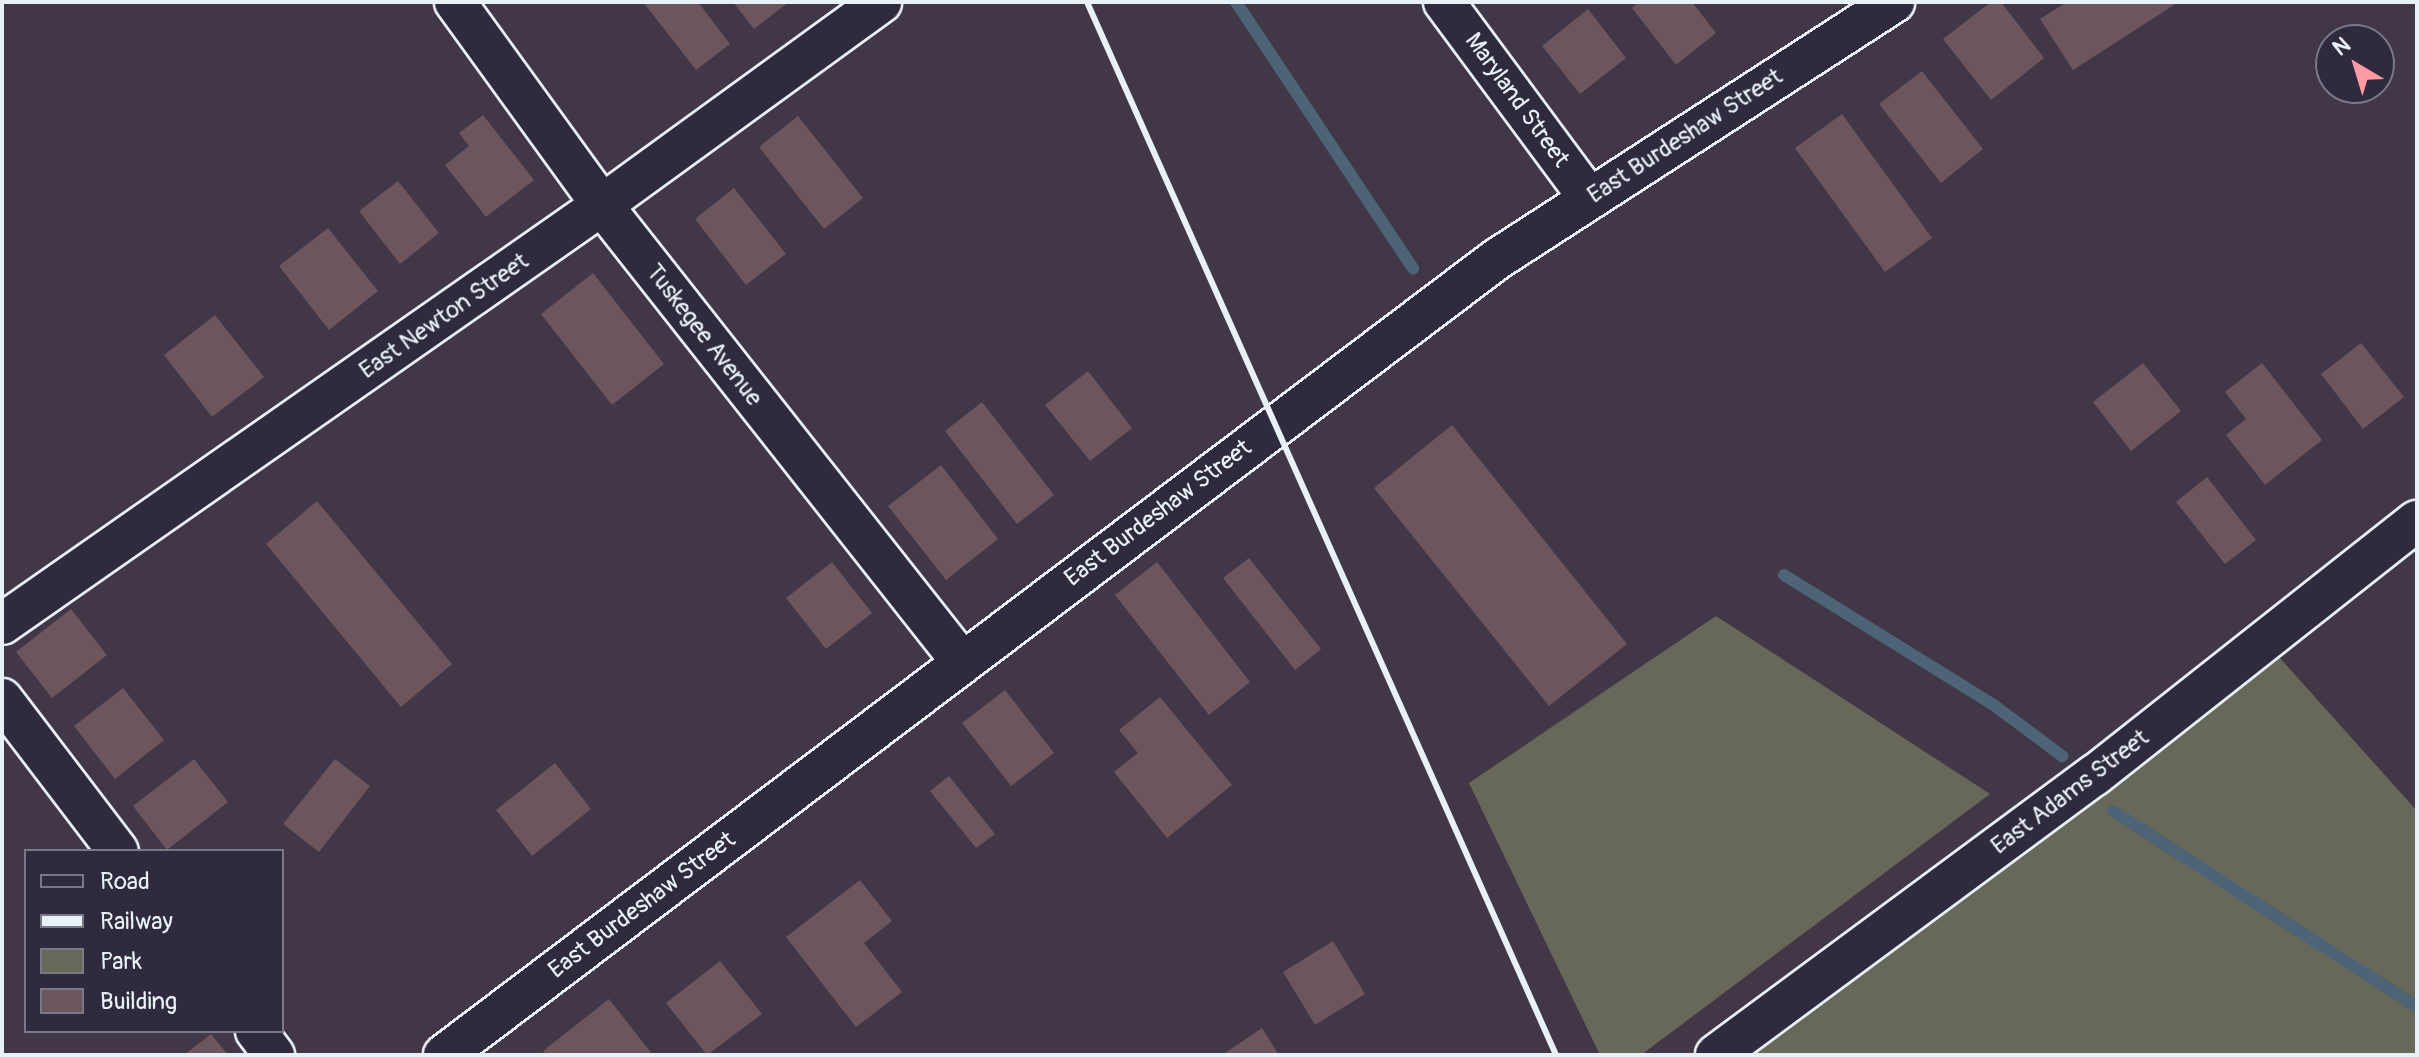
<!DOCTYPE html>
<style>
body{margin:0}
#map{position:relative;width:2419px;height:1057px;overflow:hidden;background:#413747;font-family:Pangolin,sans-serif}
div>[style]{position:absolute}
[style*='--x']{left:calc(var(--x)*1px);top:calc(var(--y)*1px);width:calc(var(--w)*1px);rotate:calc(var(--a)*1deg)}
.green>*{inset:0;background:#67685a}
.stream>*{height:12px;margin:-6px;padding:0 6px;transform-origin:6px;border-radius:6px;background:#4c6475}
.building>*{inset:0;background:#6c555d}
.roads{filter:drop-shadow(2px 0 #e8f1f8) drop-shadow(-2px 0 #e8f1f8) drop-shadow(0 2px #e8f1f8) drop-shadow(0 -2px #e8f1f8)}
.minor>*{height:40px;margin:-20px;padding:0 20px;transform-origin:20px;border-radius:20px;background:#2f2a3d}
.rail>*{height:6px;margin:-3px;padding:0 3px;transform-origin:3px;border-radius:3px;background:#e8f1f8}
span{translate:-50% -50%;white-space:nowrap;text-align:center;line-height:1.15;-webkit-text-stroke:6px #2f2a3d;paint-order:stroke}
.street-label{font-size:24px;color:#e8f1f8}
.frame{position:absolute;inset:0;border:4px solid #e8f1f8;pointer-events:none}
.legend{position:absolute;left:24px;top:849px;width:260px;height:184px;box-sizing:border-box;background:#2f2a3d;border:2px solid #797a88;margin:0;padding:10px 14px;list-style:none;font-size:24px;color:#e8f1f8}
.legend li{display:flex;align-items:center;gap:16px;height:40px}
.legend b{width:40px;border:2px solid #797a88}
.north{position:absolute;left:2315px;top:24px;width:80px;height:80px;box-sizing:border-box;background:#2f2a3d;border:2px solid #797a88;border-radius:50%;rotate:322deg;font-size:22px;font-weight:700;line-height:32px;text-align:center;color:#e8f1f8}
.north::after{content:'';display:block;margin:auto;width:28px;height:36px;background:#ff9aa2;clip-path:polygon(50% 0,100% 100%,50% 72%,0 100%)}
</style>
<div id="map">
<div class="green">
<i style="clip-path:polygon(1716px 616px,1990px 794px,1641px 1055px,1600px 1055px,1469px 783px)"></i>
<i style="clip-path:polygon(2280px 658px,2417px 811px,2417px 1055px,1745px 1055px)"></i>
</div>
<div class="stream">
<i style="--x:1236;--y:2;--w:320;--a:56.4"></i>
<i style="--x:1784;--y:575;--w:248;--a:31.8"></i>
<i style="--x:1995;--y:706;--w:84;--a:36.7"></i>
<i style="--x:2113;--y:811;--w:362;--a:32.8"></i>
</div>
<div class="building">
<i style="clip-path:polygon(643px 2px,698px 2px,730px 44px,696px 70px)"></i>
<i style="clip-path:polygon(733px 2px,789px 2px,754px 29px)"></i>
<i style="clip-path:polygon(1639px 2px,1692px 2px,1716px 33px,1676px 65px,1632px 8px)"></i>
<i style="clip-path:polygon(1991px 2px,2001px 2px,2044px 58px,1991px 100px,1943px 39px)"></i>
<i style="clip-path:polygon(2067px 2px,2172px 2px,2174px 5px,2073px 70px,2040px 19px)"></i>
<i style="clip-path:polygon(1588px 9px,1626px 58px,1580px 94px,1542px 46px)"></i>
<i style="clip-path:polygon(1922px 71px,1983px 149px,1941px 183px,1879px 104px)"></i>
<i style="clip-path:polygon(1842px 114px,1932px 238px,1885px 272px,1795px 148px)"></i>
<i style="clip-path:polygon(483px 115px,534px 180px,486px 217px,445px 165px,469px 146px,459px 133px)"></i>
<i style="clip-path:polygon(798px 116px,863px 198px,824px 229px,759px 147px)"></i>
<i style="clip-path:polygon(398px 181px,439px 233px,400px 264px,359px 211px)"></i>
<i style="clip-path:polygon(734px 188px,786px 254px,746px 285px,695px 219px)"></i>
<i style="clip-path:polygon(328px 228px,378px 291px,329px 330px,279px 266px)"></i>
<i style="clip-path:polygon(593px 273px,664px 364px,612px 405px,541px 314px)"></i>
<i style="clip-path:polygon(215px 315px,264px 377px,212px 417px,164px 355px)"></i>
<i style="clip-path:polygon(2361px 343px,2404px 397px,2363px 429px,2321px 374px)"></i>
<i style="clip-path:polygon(2143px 363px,2181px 411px,2131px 451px,2093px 402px)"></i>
<i style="clip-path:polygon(2262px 363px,2322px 440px,2265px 485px,2226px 435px,2246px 419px,2225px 392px)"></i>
<i style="clip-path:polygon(1088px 371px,1132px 428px,1090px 461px,1045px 405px)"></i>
<i style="clip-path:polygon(982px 402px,1054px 495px,1017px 524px,945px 431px)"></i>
<i style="clip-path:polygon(1452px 425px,1627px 644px,1549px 706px,1374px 488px)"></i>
<i style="clip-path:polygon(941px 465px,998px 539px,946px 580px,888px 506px)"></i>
<i style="clip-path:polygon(2207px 477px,2256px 540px,2225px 564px,2176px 502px)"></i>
<i style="clip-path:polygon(317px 501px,452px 664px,401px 707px,266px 544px)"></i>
<i style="clip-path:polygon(1249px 558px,1321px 649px,1295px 670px,1223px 578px)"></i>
<i style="clip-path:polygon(832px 562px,872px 613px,826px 649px,786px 598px)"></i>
<i style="clip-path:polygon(1157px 562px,1250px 682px,1209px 715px,1115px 595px)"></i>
<i style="clip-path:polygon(71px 609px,107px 655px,52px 698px,16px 652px)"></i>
<i style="clip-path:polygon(123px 688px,164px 740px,115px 779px,74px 726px)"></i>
<i style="clip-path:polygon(1005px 690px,1054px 753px,1011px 786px,962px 723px)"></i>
<i style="clip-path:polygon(1160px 697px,1232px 785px,1167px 838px,1114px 772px,1138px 753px,1119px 730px)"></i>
<i style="clip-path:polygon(194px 759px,228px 802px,167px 850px,133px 806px)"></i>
<i style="clip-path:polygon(335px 759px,370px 786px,319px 852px,283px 824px)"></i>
<i style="clip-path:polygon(555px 763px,591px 809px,532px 856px,496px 810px)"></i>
<i style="clip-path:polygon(949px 776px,995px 834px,976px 848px,930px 791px)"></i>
<i style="clip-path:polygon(860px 880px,892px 921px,864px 943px,902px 992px,856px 1027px,786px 937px)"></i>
<i style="clip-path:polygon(1333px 941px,1365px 994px,1315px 1025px,1283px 972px)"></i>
<i style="clip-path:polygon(720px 961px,762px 1014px,707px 1055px,666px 1003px)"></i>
<i style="clip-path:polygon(609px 999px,653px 1055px,546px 1055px,543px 1051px)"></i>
<i style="clip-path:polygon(1262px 1028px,1279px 1055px,1226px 1055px,1225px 1053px)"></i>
<i style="clip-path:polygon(211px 1034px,228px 1055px,184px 1055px)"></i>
</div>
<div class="roads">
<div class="minor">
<i style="--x:455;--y:2;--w:251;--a:54.1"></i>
<i style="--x:602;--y:205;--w:582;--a:51.77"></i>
<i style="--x:1444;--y:2;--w:244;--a:53.5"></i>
<i style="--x:2;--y:624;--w:732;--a:-34.93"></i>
<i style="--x:602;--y:205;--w:345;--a:-36"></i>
<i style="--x:2;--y:699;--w:191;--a:52.7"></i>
<i style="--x:256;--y:1031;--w:30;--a:53"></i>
<i style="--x:444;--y:1055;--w:1320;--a:-37.09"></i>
<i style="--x:1497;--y:259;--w:473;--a:-32.9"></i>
<i style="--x:1716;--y:1055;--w:471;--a:-36.5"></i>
<i style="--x:2095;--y:775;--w:410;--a:-38.3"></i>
</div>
</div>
<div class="rail">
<i style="--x:1087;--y:2;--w:1153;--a:65.99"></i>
</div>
<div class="street-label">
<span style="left:1517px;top:100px;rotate:54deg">Maryland Street</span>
<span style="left:1685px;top:136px;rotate:-33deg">East Burdeshaw Street</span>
<span style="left:444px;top:316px;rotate:-35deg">East Newton Street</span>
<span style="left:704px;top:335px;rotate:52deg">Tuskegee Avenue</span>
<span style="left:1158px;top:513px;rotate:-37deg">East Burdeshaw Street</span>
<span style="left:2070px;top:792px;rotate:-37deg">East Adams Street</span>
<span style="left:642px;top:905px;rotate:-37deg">East Burdeshaw Street</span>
</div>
<div class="frame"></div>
<ul class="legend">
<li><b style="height:10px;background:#2f2a3d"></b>Road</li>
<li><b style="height:10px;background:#e8f1f8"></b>Railway</li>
<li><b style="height:22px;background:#67685a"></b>Park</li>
<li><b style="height:22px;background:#6c555d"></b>Building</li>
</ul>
<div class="north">N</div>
</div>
